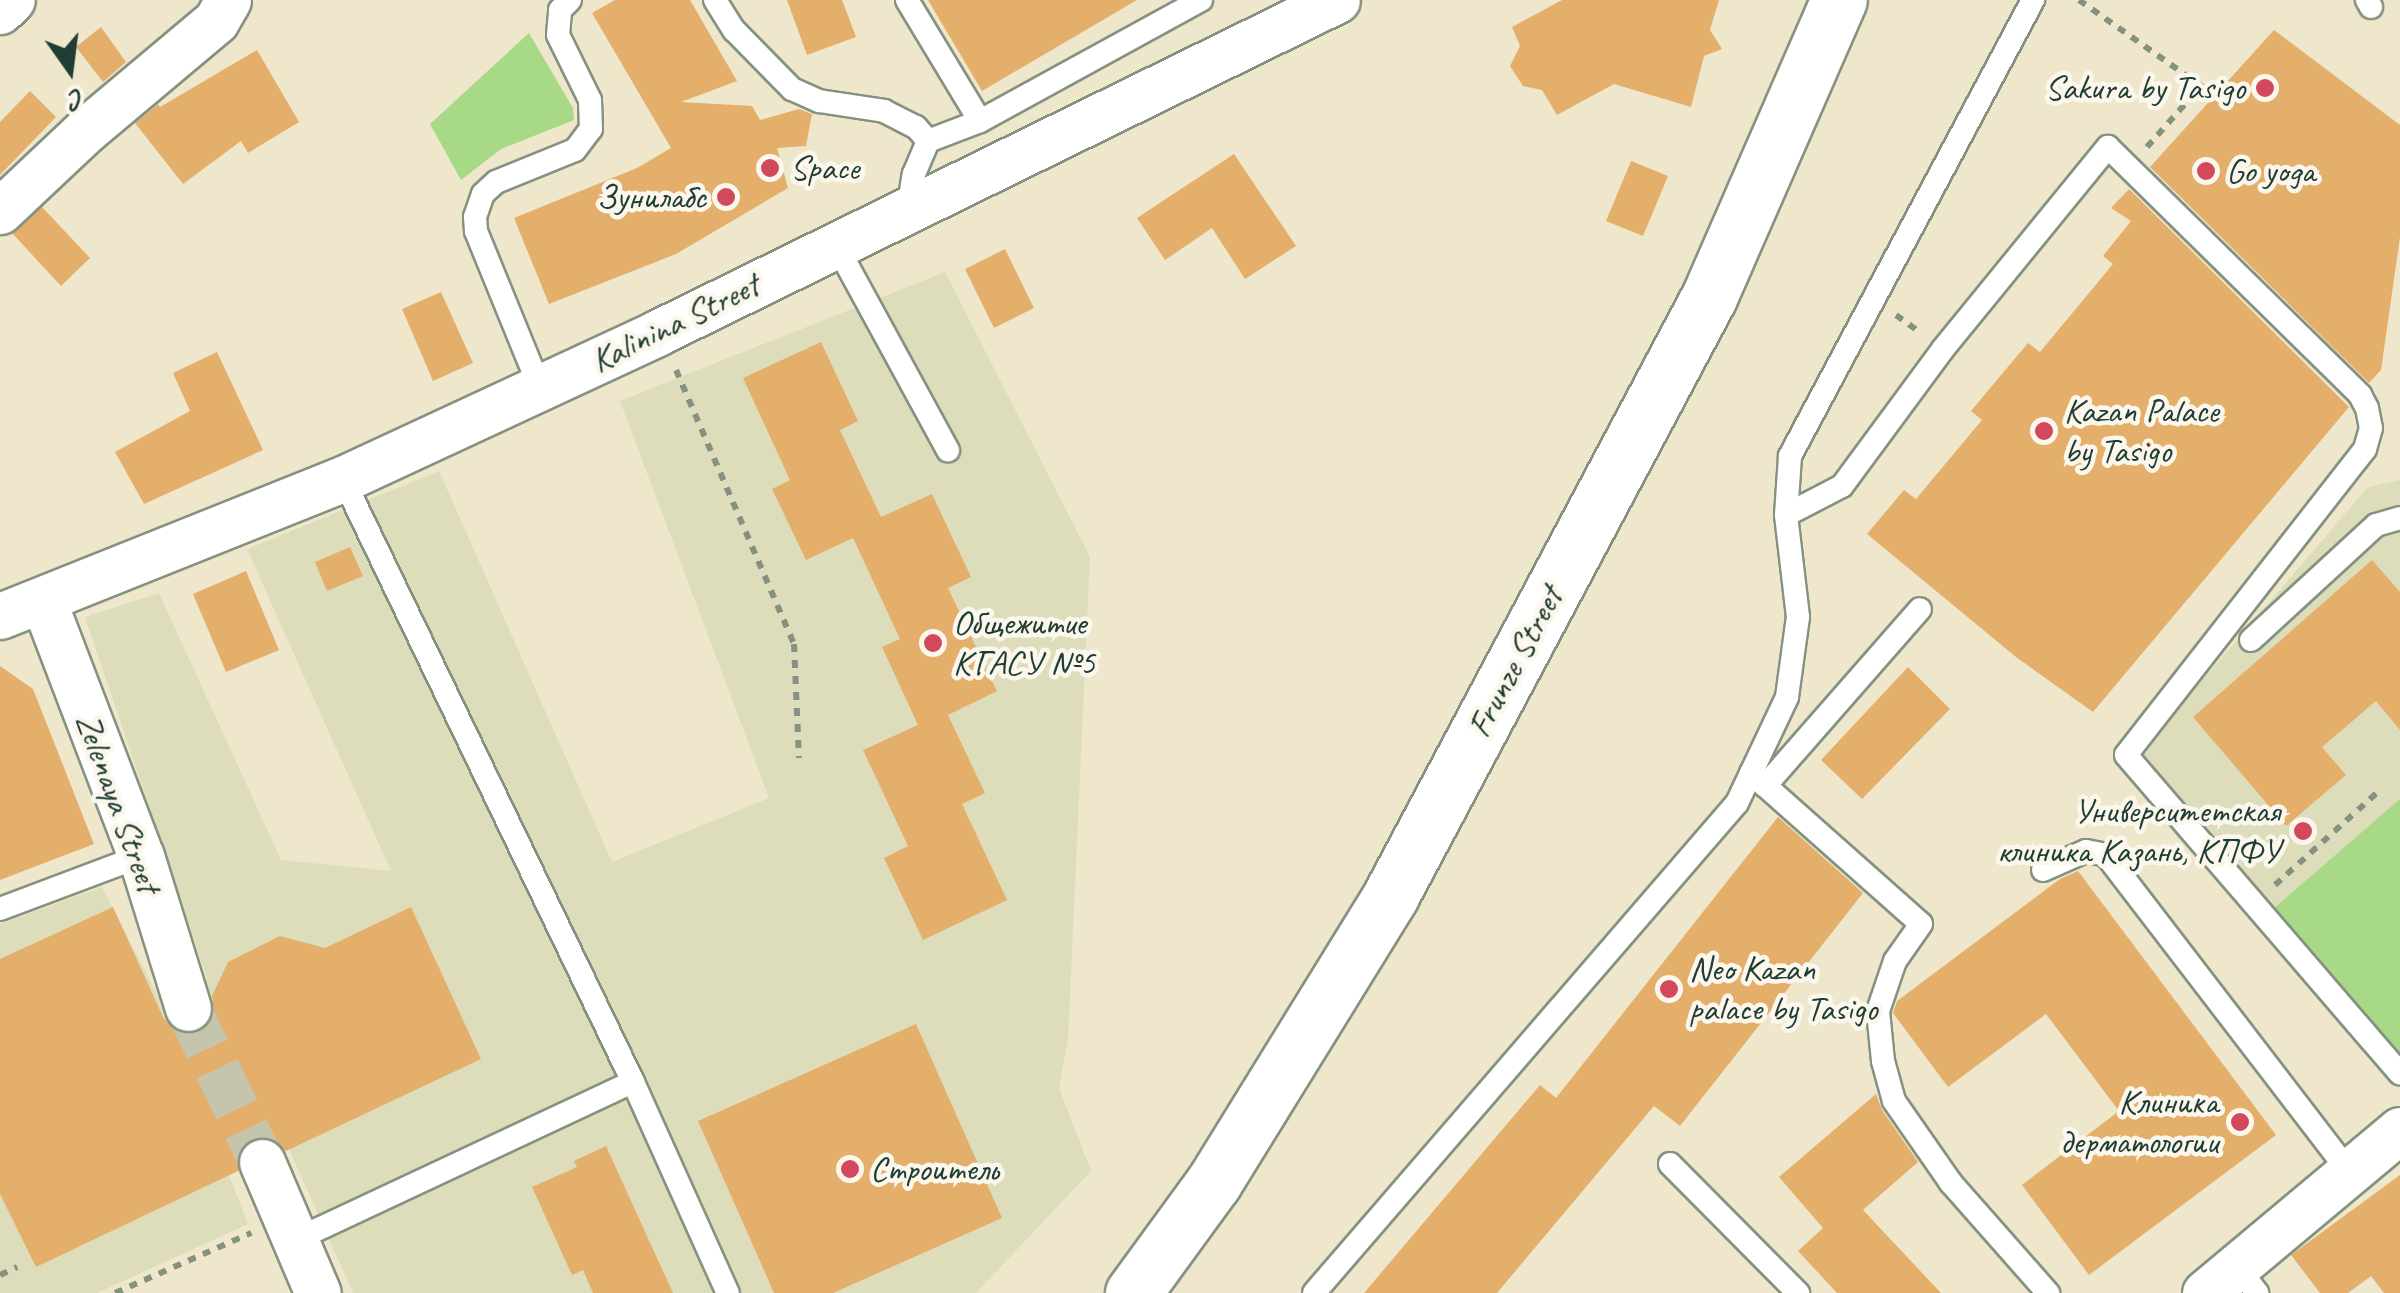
<!DOCTYPE html>
<meta charset="utf-8">
<style>
body{margin:0}
#map{position:relative;width:2400px;height:1293px;overflow:hidden;background:#eee7cb;font-family:Caveat,sans-serif}
div>[style]{position:absolute}
[style*='--x']{left:calc(var(--x)*1px);top:calc(var(--y)*1px);width:calc(var(--w)*1px);rotate:calc(var(--a)*1deg)}
.built>*{inset:0;background:#deddbb}
.green>*{inset:0;background:#a8d987}
.building>*{inset:0;background:#e4af6b}
.street-tunnel>*{height:45px;margin-top:-22.5px;transform-origin:0;background:repeating-linear-gradient(90deg,#c5c5ad 0 45px,transparent 0 67px)}
.path>*{height:6px;margin-top:-3px;transform-origin:0;background:repeating-linear-gradient(90deg,#869280 0 8px,transparent 0 16px)}
.roads{filter:drop-shadow(2px 0 #869280) drop-shadow(-2px 0 #869280) drop-shadow(0 2px #869280) drop-shadow(0 -2px #869280)}
.lane>*{height:22px;margin:-11px;padding:0 11px;transform-origin:11px;border-radius:11px;background:#fff}
.street>*{height:45px;margin:-22.5px;padding:0 22.5px;transform-origin:22.5px;border-radius:22.5px;background:#fff}
.secondary>*{height:55px;margin:-27.5px;padding:0 27.5px;transform-origin:27.5px;border-radius:27.5px;background:#fff}
.dots>*{width:28px;height:28px;translate:-50% -50%;box-sizing:border-box;border:5px solid #fbf7ec;border-radius:50%}
span{translate:-50% -50%;white-space:nowrap;text-align:center;line-height:1.15;-webkit-text-stroke:9px #fbf7ec;paint-order:stroke}
.poi-label{font-size:35px;color:#1f3d34}
.right{translate:-100% -50%;text-align:right}
.left{translate:0 -50%;text-align:left}
.street-label{font-size:35px;color:#1f3d34}
.north{position:absolute;left:20px;top:20px;width:100px;height:100px;-webkit-text-stroke:8px #fbf7ec;paint-order:stroke;rotate:166deg;font-size:28px;font-weight:700;line-height:40px;text-align:center;color:#1f3d34}
.north::after{content:'';display:block;margin:auto;width:35px;height:45px;background:#1f3d34;clip-path:polygon(50% 0,100% 100%,50% 72%,0 100%)}
</style>
<div id="map">
<div class="built">
<i style="clip-path:polygon(945px 272px,1090px 557px,1068px 1039px,1059px 1088px,1091px 1171px,976px 1293px,353px 1293px,289px 1149px,229px 1175px,248px 1224px,97px 1293px,0 1293px,0 924px,102px 887px,158px 996px,207px 978px,85px 617px,159px 593px,281px 860px,391px 871px,247px 549px,439px 471px,612px 862px,769px 798px,620px 401px)"></i>
<i style="clip-path:polygon(2400px 480px,2400px 1057px,2398px 1059px,2140px 753px,2368px 487px)"></i>
</div>
<div class="green">
<i style="clip-path:polygon(529px 33px,573px 108px,574px 120px,501px 149px,461px 180px,430px 124px)"></i>
<i style="clip-path:polygon(2400px 799px,2400px 1057px,2273px 909px)"></i>
</div>
<div class="building">
<i style="clip-path:polygon(615px 0,690px 0,737px 81px,681px 102px,752px 106px,760px 120px,799px 109px,812px 114px,806px 146px,777px 148px,788px 188px,676px 254px,549px 304px,514px 218px,637px 168px,671px 148px,592px 13px)"></i>
<i style="clip-path:polygon(787px 0,842px 0,856px 37px,807px 55px)"></i>
<i style="clip-path:polygon(928px 0,1137px 0,982px 91px)"></i>
<i style="clip-path:polygon(1562px 0,1719px 0,1710px 30px,1722px 49px,1704px 56px,1691px 107px,1614px 84px,1557px 115px,1542px 90px,1523px 86px,1510px 66px,1520px 46px,1512px 27px)"></i>
<i style="clip-path:polygon(101px 27px,126px 62px,103px 82px,76px 47px)"></i>
<i style="clip-path:polygon(2274px 30px,2400px 125px,2400px 237px,2381px 370px,2369px 383px,2150px 167px)"></i>
<i style="clip-path:polygon(257px 50px,299px 122px,248px 153px,241px 141px,183px 184px,135px 123px,158px 104px,160px 107px)"></i>
<i style="clip-path:polygon(30px 91px,56px 117px,0 175px,0 122px)"></i>
<i style="clip-path:polygon(1234px 154px,1296px 246px,1245px 279px,1212px 228px,1165px 260px,1137px 218px)"></i>
<i style="clip-path:polygon(1631px 161px,1668px 176px,1643px 236px,1606px 221px)"></i>
<i style="clip-path:polygon(2129px 189px,2349px 407px,2093px 712px,2016px 657px,1867px 534px,1904px 490px,1916px 499px,1982px 420px,1971px 411px,2001px 375px,2028px 343px,2040px 352px,2113px 264px,2103px 256px,2131px 221px,2111px 208px)"></i>
<i style="clip-path:polygon(42px 207px,90px 258px,61px 286px,12px 233px)"></i>
<i style="clip-path:polygon(1005px 249px,1034px 308px,994px 328px,965px 269px)"></i>
<i style="clip-path:polygon(441px 292px,473px 363px,433px 381px,402px 309px)"></i>
<i style="clip-path:polygon(821px 342px,858px 421px,840px 430px,881px 517px,932px 494px,971px 577px,948px 588px,997px 691px,948px 715px,985px 793px,962px 804px,1007px 900px,923px 940px,884px 858px,908px 846px,863px 750px,918px 725px,882px 647px,900px 639px,853px 538px,806px 560px,772px 489px,790px 480px,743px 378px)"></i>
<i style="clip-path:polygon(217px 352px,263px 450px,144px 504px,115px 452px,190px 411px,173px 373px)"></i>
<i style="clip-path:polygon(350px 547px,363px 576px,327px 591px,315px 562px)"></i>
<i style="clip-path:polygon(2372px 560px,2400px 592px,2400px 730px,2376px 701px,2322px 747px,2346px 775px,2286px 826px,2193px 717px)"></i>
<i style="clip-path:polygon(246px 571px,279px 650px,226px 672px,193px 594px)"></i>
<i style="clip-path:polygon(0 666px,33px 689px,94px 844px,0 880px)"></i>
<i style="clip-path:polygon(1908px 667px,1950px 709px,1862px 799px,1821px 760px)"></i>
<i style="clip-path:polygon(1778px 817px,1863px 893px,1680px 1126px,1654px 1106px,1497px 1293px,1364px 1293px,1540px 1085px,1556px 1098px)"></i>
<i style="clip-path:polygon(2078px 871px,2276px 1135px,2089px 1275px,2022px 1185px,2119px 1111px,2046px 1014px,1948px 1087px,1893px 1013px,1897px 1001px,2060px 879px)"></i>
<i style="clip-path:polygon(113px 907px,164px 1019px,183px 1034px,197px 1033px,208px 1025px,214px 1013px,212px 996px,228px 962px,280px 936px,325px 948px,411px 907px,481px 1059px,286px 1151px,266px 1136px,251px 1138px,241px 1147px,238px 1171px,36px 1267px,0 1194px,0 959px)"></i>
<i style="clip-path:polygon(916px 1024px,1002px 1218px,833px 1293px,774px 1293px,698px 1121px)"></i>
<i style="clip-path:polygon(1876px 1094px,1882px 1110px,1918px 1162px,1863px 1210px,1941px 1293px,1837px 1293px,1798px 1251px,1823px 1228px,1779px 1177px)"></i>
<i style="clip-path:polygon(606px 1146px,673px 1293px,593px 1293px,583px 1270px,572px 1275px,532px 1187px,577px 1167px,574px 1161px)"></i>
<i style="clip-path:polygon(2400px 1175px,2400px 1293px,2384px 1293px,2371px 1276px,2348px 1293px,2320px 1293px,2291px 1255px)"></i>
</div>
<div class="street-tunnel">
<i style="--x:188;--y:1008;--w:171;--a:64.3"></i>
</div>
<div class="path">
<i style="--x:2079;--y:0;--w:169;--a:35.1"></i>
<i style="--x:2147;--y:147;--w:81;--a:-48.5"></i>
<i style="--x:1896;--y:315;--w:27;--a:36"></i>
<i style="--x:676;--y:370;--w:298;--a:66.7"></i>
<i style="--x:794;--y:644;--w:114;--a:87.5"></i>
<i style="--x:2275;--y:885;--w:139;--a:-42.1"></i>
<i style="--x:0;--y:1275;--w:19;--a:-25"></i>
<i style="--x:115;--y:1293;--w:149;--a:-23.8"></i>
</div>
<div class="roads">
<div class="lane">
<i style="--x:715;--y:0;--w:36;--a:58"></i>
<i style="--x:734;--y:30;--w:83;--a:45.5"></i>
<i style="--x:792;--y:89;--w:30;--a:24"></i>
<i style="--x:819;--y:101;--w:66;--a:8.7"></i>
<i style="--x:884;--y:111;--w:36;--a:27"></i>
<i style="--x:916;--y:127;--w:18;--a:49"></i>
<i style="--x:907;--y:0;--w:141;--a:58.9"></i>
<i style="--x:2367;--y:0;--w:8;--a:60"></i>
<i style="--x:908;--y:210;--w:36;--a:-81"></i>
<i style="--x:914;--y:174;--w:36;--a:-67"></i>
<i style="--x:928;--y:141;--w:56;--a:-21"></i>
<i style="--x:980;--y:121;--w:252;--a:-28.7"></i>
<i style="--x:836;--y:245;--w:234;--a:61.4"></i>
<i style="--x:540;--y:388;--w:170;--a:-112.2"></i>
<i style="--x:476;--y:231;--w:14;--a:-94"></i>
<i style="--x:475;--y:217;--w:24;--a:-71"></i>
<i style="--x:483;--y:194;--w:18;--a:-43"></i>
<i style="--x:496;--y:182;--w:85;--a:-22.1"></i>
<i style="--x:575;--y:150;--w:26;--a:-53"></i>
<i style="--x:591;--y:129;--w:29;--a:-92"></i>
<i style="--x:590;--y:100;--w:72;--a:-116.2"></i>
<i style="--x:558;--y:35;--w:25;--a:-85"></i>
<i style="--x:560;--y:10;--w:14;--a:-45"></i>
<i style="--x:1786;--y:515;--w:63;--a:-27.4"></i>
<i style="--x:1842;--y:486;--w:170;--a:-53.6"></i>
<i style="--x:1943;--y:349;--w:261;--a:-50.8"></i>
<i style="--x:2108;--y:147;--w:354;--a:44.5"></i>
<i style="--x:2360;--y:395;--w:15;--a:62"></i>
<i style="--x:2367;--y:408;--w:20;--a:79"></i>
<i style="--x:2371;--y:428;--w:22;--a:106"></i>
<i style="--x:2365;--y:449;--w:388;--a:128"></i>
<i style="--x:2126;--y:755;--w:420;--a:49.3"></i>
<i style="--x:2251;--y:640;--w:170;--a:-42.6"></i>
<i style="--x:2376;--y:525;--w:25;--a:-16"></i>
<i style="--x:1751;--y:773;--w:227;--a:41.6"></i>
<i style="--x:1921;--y:924;--w:45;--a:125.1"></i>
<i style="--x:1895;--y:961;--w:53;--a:108.8"></i>
<i style="--x:1878;--y:1011;--w:50;--a:84.3"></i>
<i style="--x:1883;--y:1061;--w:41;--a:74.6"></i>
<i style="--x:1894;--y:1101;--w:100;--a:55.2"></i>
<i style="--x:1951;--y:1183;--w:147;--a:48.6"></i>
<i style="--x:1765;--y:786;--w:235;--a:-48.8"></i>
<i style="--x:2043;--y:870;--w:47;--a:-23.8"></i>
<i style="--x:2086;--y:851;--w:20;--a:11"></i>
<i style="--x:2106;--y:855;--w:399;--a:52.5"></i>
<i style="--x:0;--y:909;--w:151;--a:-20.6"></i>
<i style="--x:633;--y:1082;--w:231;--a:65.8"></i>
<i style="--x:1670;--y:1164;--w:182;--a:45.2"></i>
<i style="--x:295;--y:1240;--w:373;--a:-25.1"></i>
<i style="--x:633;--y:1082;--w:669;--a:-115.68"></i>
<i style="--x:2237;--y:1267;--w:33;--a:52"></i>
<i style="--x:1314;--y:1293;--w:647;--a:-49.2"></i>
<i style="--x:1737;--y:803;--w:117;--a:-64.7"></i>
<i style="--x:1787;--y:697;--w:81;--a:-82.2"></i>
<i style="--x:1798;--y:617;--w:103;--a:-96.7"></i>
<i style="--x:1786;--y:515;--w:59;--a:-86.1"></i>
<i style="--x:1790;--y:456;--w:517;--a:-61.95"></i>
</div>
<div class="street">
<i style="--x:0;--y:11;--w:16;--a:-43"></i>
<i style="--x:0;--y:211;--w:117;--a:-43.3"></i>
<i style="--x:85;--y:131;--w:171;--a:-40"></i>
<i style="--x:216;--y:21;--w:24;--a:-60"></i>
<i style="--x:43;--y:600;--w:274;--a:69.1"></i>
<i style="--x:141;--y:856;--w:159;--a:72.8"></i>
<i style="--x:0;--y:616;--w:369;--a:-21.8"></i>
<i style="--x:343;--y:479;--w:346;--a:-24.9"></i>
<i style="--x:657;--y:333;--w:757;--a:-26.09"></i>
<i style="--x:262;--y:1162;--w:142;--a:66.9"></i>
<i style="--x:2205;--y:1293;--w:254;--a:-39.9"></i>
</div>
<div class="secondary">
<i style="--x:1133;--y:1293;--w:137;--a:-53.9"></i>
<i style="--x:1214;--y:1182;--w:337;--a:-58.3"></i>
<i style="--x:1391;--y:895;--w:677;--a:-62"></i>
<i style="--x:1709;--y:297;--w:324;--a:-66.4"></i>
</div>
</div>
<div class="dots">
<i style="left:2265px;top:88px;background:#d1495b"></i>
<i style="left:770px;top:168px;background:#d1495b"></i>
<i style="left:2206px;top:171px;background:#d1495b"></i>
<i style="left:726px;top:197px;background:#d1495b"></i>
<i style="left:2044px;top:431px;background:#d1495b"></i>
<i style="left:933px;top:643px;background:#d1495b"></i>
<i style="left:2303px;top:831px;background:#d1495b"></i>
<i style="left:1669px;top:989px;background:#d1495b"></i>
<i style="left:2240px;top:1122px;background:#d1495b"></i>
<i style="left:850px;top:1169px;background:#d1495b"></i>
</div>
<div class="poi-label">
<span class="right" style="left:2245px;top:88px">Sakura by Tasigo</span>
<span class="left" style="left:790px;top:168px">Space</span>
<span class="left" style="left:2226px;top:171px">Go yoga</span>
<span class="right" style="left:706px;top:197px">Зунилабс</span>
<span class="left" style="left:2064px;top:431px">Kazan Palace<br>by Tasigo</span>
<span class="left" style="left:953px;top:643px">Общежитие<br>КГАСУ №5</span>
<span class="right" style="left:2280px;top:831px">Университетская<br>клиника Казань, КПФУ</span>
<span class="left" style="left:1689px;top:989px">Neo Kazan<br>palace by Tasigo</span>
<span class="right" style="left:2218px;top:1122px">Клиника<br>дерматологии</span>
<span class="left" style="left:870px;top:1169px">Строитель</span>
</div>
<div class="street-label">
<span style="left:675px;top:323px;rotate:-26deg">Kalinina Street</span>
<span style="left:1515px;top:662px;rotate:-62deg">Frunze Street</span>
<span style="left:118px;top:803px;rotate:70deg">Zelenaya Street</span>
</div>
<div class="north">С</div>
</div>
